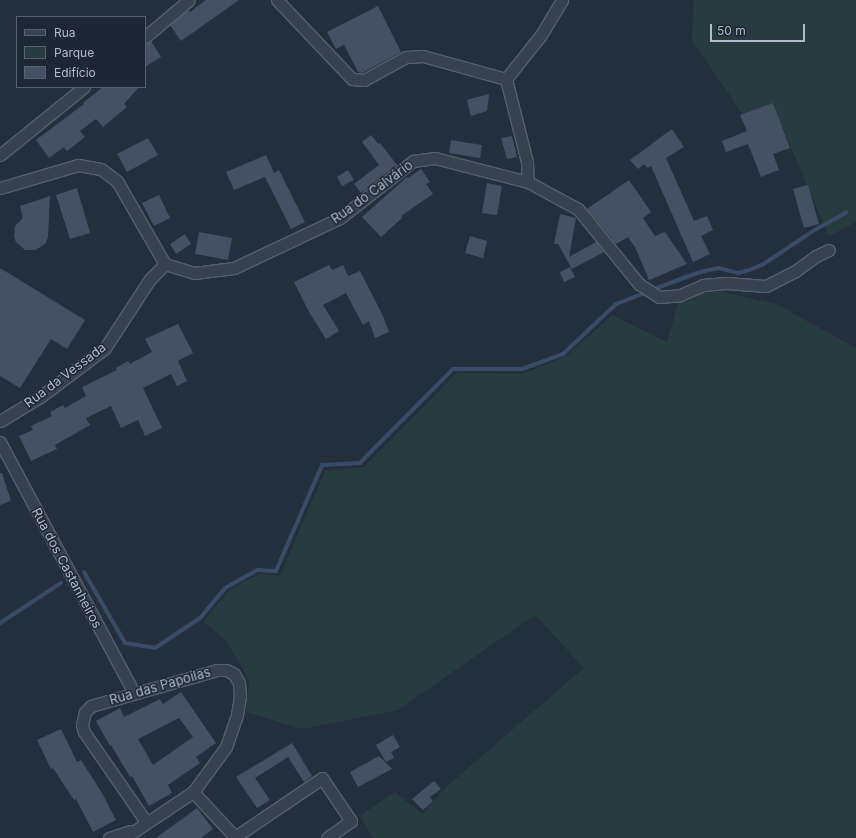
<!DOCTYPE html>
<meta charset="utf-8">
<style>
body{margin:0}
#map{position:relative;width:856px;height:838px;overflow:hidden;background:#242f3e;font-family:Inter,sans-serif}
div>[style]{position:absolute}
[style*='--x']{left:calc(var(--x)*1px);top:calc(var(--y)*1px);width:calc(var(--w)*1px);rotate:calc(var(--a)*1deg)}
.green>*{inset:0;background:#263c3f}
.stream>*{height:4px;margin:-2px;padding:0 2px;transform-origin:2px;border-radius:2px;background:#394c67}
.building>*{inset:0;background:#455162}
.roads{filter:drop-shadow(1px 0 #565f6c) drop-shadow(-1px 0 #565f6c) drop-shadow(0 1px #565f6c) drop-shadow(0 -1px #565f6c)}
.street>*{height:11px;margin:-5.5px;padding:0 5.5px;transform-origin:5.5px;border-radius:5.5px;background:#38414e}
span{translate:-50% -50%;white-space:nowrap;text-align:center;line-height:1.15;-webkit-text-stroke:3px #1d2633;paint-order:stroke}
.street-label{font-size:13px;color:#b4bcc9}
.legend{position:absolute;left:16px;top:16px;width:130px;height:72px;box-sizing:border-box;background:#1d2633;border:1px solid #59626f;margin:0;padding:5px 7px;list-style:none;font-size:12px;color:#b4bcc9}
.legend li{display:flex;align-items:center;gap:8px;height:20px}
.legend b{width:20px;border:1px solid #59626f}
.scale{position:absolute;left:710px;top:24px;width:95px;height:18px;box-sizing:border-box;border:2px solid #b4bcc9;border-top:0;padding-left:5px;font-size:12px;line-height:14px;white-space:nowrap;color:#b4bcc9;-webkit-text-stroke:3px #1d2633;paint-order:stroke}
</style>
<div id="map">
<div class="green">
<i style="clip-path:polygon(694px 0,856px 0,856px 222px,829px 236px,772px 103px,743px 115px,692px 40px)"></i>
<i style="clip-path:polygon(717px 291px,776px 304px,856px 348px,856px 838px,373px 838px,360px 816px,395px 792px,423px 814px,446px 787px,584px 668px,535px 615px,398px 710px,302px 729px,246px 712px,249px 679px,225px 639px,203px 622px,229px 590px,259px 574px,280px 576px,325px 471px,364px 467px,456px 373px,522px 374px,565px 357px,612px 315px,667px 342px,678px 304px,691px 295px)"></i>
</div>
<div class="stream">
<i style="--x:654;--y:289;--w:49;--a:-20.3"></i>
<i style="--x:700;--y:272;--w:19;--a:-12"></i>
<i style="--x:719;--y:268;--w:20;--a:15"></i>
<i style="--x:738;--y:273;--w:11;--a:-15"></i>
<i style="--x:749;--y:270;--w:14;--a:-21"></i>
<i style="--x:762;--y:265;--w:61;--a:-33.7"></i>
<i style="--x:813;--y:231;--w:38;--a:-29"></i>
<i style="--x:84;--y:572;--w:82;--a:60"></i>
<i style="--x:125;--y:643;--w:30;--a:9"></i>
<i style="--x:155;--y:648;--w:54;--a:-33.7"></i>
<i style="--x:200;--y:618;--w:39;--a:-50"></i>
<i style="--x:225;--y:588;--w:38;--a:-29"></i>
<i style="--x:258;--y:570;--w:18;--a:3"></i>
<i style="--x:276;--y:571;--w:116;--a:-66.5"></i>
<i style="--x:322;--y:465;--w:38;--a:-3"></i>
<i style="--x:360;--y:463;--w:132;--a:-45.3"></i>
<i style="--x:453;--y:369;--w:69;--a:0"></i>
<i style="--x:522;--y:369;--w:44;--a:-20.1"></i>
<i style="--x:563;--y:354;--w:73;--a:-43.3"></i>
<i style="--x:616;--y:304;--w:31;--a:-21"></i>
<i style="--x:0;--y:623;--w:73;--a:-33.3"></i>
</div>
<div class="building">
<i style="clip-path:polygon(206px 0,239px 0,181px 41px,170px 25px,188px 10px,190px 12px)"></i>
<i style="clip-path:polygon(378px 6px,401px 52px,362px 73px,358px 72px,344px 45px,336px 49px,327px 32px)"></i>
<i style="clip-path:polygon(151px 41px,161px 57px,145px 67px,145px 44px)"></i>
<i style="clip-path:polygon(103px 87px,139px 87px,124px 104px,127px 107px,103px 127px,96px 119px,80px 131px,85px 137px,67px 151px,64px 147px,49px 158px,36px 140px,84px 104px,83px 103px)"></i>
<i style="clip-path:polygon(489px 94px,487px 111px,471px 116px,467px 100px)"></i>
<i style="clip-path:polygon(773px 103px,790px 148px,773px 154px,779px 170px,761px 177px,748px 144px,726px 152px,722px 141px,747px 131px,740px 115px)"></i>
<i style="clip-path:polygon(672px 129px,684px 147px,666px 158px,694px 221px,707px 216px,713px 230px,701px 236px,710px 254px,693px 262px,651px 166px,648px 168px,644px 164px,638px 169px,630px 160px)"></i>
<i style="clip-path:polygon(371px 135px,378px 144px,380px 143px,397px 165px,361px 193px,354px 184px,379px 165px,362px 142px)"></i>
<i style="clip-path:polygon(512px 136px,517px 157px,507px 159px,501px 138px)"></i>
<i style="clip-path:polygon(148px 138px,158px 155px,127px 172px,117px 154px)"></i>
<i style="clip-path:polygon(451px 140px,482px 145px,480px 158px,449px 153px)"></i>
<i style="clip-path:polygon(266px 155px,274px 173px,279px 170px,305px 222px,291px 229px,265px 177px,234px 190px,226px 172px)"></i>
<i style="clip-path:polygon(421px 169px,430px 182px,426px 184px,433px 194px,401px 216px,402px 218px,381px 237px,362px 217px,407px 177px,408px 178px)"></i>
<i style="clip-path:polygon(348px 170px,354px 180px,342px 186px,337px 177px)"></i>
<i style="clip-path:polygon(629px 180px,651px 212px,643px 218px,655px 236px,665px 232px,687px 264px,649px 280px,635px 247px,628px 237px,616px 244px,587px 209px)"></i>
<i style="clip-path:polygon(487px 183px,502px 186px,497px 215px,482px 213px)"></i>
<i style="clip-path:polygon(808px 185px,819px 224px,804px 228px,793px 189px)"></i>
<i style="clip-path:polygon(77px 188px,90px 233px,70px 239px,56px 195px)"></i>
<i style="clip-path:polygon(159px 195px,170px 218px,154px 226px,142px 203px)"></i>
<i style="clip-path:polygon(50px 196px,48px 237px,46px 243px,36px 250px,25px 250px,16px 242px,14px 237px,15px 226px,23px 218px,20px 206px)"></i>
<i style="clip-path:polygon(560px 214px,576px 218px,569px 257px,596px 242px,604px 252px,572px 269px,558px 244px,554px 244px)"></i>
<i style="clip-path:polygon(199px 232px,232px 238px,228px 260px,195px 254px)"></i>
<i style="clip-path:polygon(185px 234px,191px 244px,176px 254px,170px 244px)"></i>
<i style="clip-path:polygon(470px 236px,487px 241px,483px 258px,465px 253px)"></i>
<i style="clip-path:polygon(329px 265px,332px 270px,343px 265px,348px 276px,360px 271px,383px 316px,389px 332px,375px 338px,369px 321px,363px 325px,346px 293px,323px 305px,339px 331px,326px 339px,309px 312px,294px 282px)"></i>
<i style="clip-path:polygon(570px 267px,575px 277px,564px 282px,560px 272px)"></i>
<i style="clip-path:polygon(0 268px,85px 320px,67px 349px,51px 339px,20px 388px,0 376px)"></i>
<i style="clip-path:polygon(178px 324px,193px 353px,178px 361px,187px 381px,177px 386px,171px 374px,143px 388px,162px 428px,145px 436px,138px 420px,121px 428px,111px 406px,86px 418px,90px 425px,55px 445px,57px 449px,31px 461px,19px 436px,33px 430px,31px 426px,52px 416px,50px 412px,63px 405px,65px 408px,86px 396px,82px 387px,117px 370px,116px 368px,128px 361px,130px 364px,152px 352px,145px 339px)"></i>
<i style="clip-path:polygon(0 473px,2px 473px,11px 501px,0 505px)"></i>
<i style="clip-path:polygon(evenodd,181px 692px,216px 743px,196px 757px,200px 763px,168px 785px,172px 793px,149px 806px,132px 776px,130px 777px,111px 745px,110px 746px,96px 721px,120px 708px,124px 717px,160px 699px,163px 704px,181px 692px,179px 718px,193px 737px,153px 765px,138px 739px,179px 718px)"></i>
<i style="clip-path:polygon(61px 729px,77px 762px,81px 760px,102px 793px,116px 820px,93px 832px,76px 799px,74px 800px,53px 768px,51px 769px,37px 740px)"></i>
<i style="clip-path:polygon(393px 735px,400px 747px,391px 752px,394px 758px,386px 762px,376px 745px)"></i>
<i style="clip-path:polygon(292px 743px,312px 776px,304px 782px,288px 757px,255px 778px,270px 800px,257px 808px,236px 777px)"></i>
<i style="clip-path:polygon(379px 756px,392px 769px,358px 787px,350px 772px)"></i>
<i style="clip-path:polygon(434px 781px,441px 789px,430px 797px,433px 801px,423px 810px,412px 799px)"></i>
<i style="clip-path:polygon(197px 808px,213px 829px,201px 838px,156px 838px)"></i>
</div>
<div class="roads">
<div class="street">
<i style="--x:277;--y:0;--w:109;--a:46.5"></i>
<i style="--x:352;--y:79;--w:12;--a:5"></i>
<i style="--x:364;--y:80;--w:48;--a:-28.7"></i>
<i style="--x:406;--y:57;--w:17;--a:-3"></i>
<i style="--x:423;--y:56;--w:86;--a:15.5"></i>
<i style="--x:145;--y:37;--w:57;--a:-40.1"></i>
<i style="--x:0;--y:155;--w:108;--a:-39"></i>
<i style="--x:528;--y:182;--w:20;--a:-93"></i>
<i style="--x:527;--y:162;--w:86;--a:-104.2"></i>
<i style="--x:506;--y:79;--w:56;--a:-51.5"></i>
<i style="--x:541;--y:35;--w:41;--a:-59"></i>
<i style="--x:0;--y:188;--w:81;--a:-16.4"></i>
<i style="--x:78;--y:165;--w:23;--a:10"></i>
<i style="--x:101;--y:169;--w:20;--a:37"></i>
<i style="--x:117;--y:181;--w:96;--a:60"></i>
<i style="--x:165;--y:264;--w:30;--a:17"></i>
<i style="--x:194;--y:273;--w:40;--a:-7.1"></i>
<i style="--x:234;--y:268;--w:117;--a:-25.3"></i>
<i style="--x:340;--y:218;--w:93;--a:-38"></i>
<i style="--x:413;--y:161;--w:22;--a:-8"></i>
<i style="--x:435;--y:158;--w:96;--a:14.5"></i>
<i style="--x:528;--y:182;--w:57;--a:28.4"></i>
<i style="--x:578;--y:209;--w:97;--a:50.9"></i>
<i style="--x:639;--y:284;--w:24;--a:33"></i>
<i style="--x:659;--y:297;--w:21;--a:-5"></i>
<i style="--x:680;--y:295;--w:25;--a:-23"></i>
<i style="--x:703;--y:285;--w:23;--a:-5"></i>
<i style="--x:726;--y:283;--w:40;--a:4.3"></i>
<i style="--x:766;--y:286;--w:31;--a:-27"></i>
<i style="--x:794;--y:272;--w:27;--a:-36"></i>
<i style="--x:816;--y:256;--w:14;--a:-25"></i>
<i style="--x:0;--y:421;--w:47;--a:-31"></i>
<i style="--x:40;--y:397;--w:81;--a:-37"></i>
<i style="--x:105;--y:348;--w:82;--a:-56.9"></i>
<i style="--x:150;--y:279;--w:21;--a:-45"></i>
<i style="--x:0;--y:442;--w:285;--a:61.9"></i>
<i style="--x:193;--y:792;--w:63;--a:46.9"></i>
<i style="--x:235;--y:837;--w:105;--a:-34.1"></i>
<i style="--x:322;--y:778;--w:52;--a:56"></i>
<i style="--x:351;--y:821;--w:29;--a:145"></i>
<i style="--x:109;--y:838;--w:22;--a:-18"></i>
<i style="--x:124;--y:838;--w:83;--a:-33.7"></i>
<i style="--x:193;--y:792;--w:56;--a:-53.7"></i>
<i style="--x:226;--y:747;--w:34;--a:-71"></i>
<i style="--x:237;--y:715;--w:18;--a:-81"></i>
<i style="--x:240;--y:697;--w:14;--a:-94"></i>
<i style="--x:239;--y:683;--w:10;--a:-119"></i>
<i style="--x:234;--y:674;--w:9;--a:-153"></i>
<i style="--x:226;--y:670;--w:9;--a:180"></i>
<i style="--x:217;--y:670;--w:131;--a:164.1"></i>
<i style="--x:91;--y:706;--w:8;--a:135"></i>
<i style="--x:85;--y:712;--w:13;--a:103"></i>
<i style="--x:82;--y:725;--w:7;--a:74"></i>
<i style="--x:84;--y:732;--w:109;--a:55.4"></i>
</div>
</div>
<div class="street-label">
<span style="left:372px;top:192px;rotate:-36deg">Rua do Calvário</span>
<span style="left:65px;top:375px;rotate:-37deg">Rua da Vessada</span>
<span style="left:67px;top:568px;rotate:62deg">Rua dos Castanheiros</span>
<span style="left:160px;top:686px;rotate:-16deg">Rua das Papoilas</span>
</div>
<ul class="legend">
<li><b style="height:5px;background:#38414e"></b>Rua</li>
<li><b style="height:11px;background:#263c3f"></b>Parque</li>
<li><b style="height:11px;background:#455162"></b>Edifício</li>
</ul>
<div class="scale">50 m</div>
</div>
